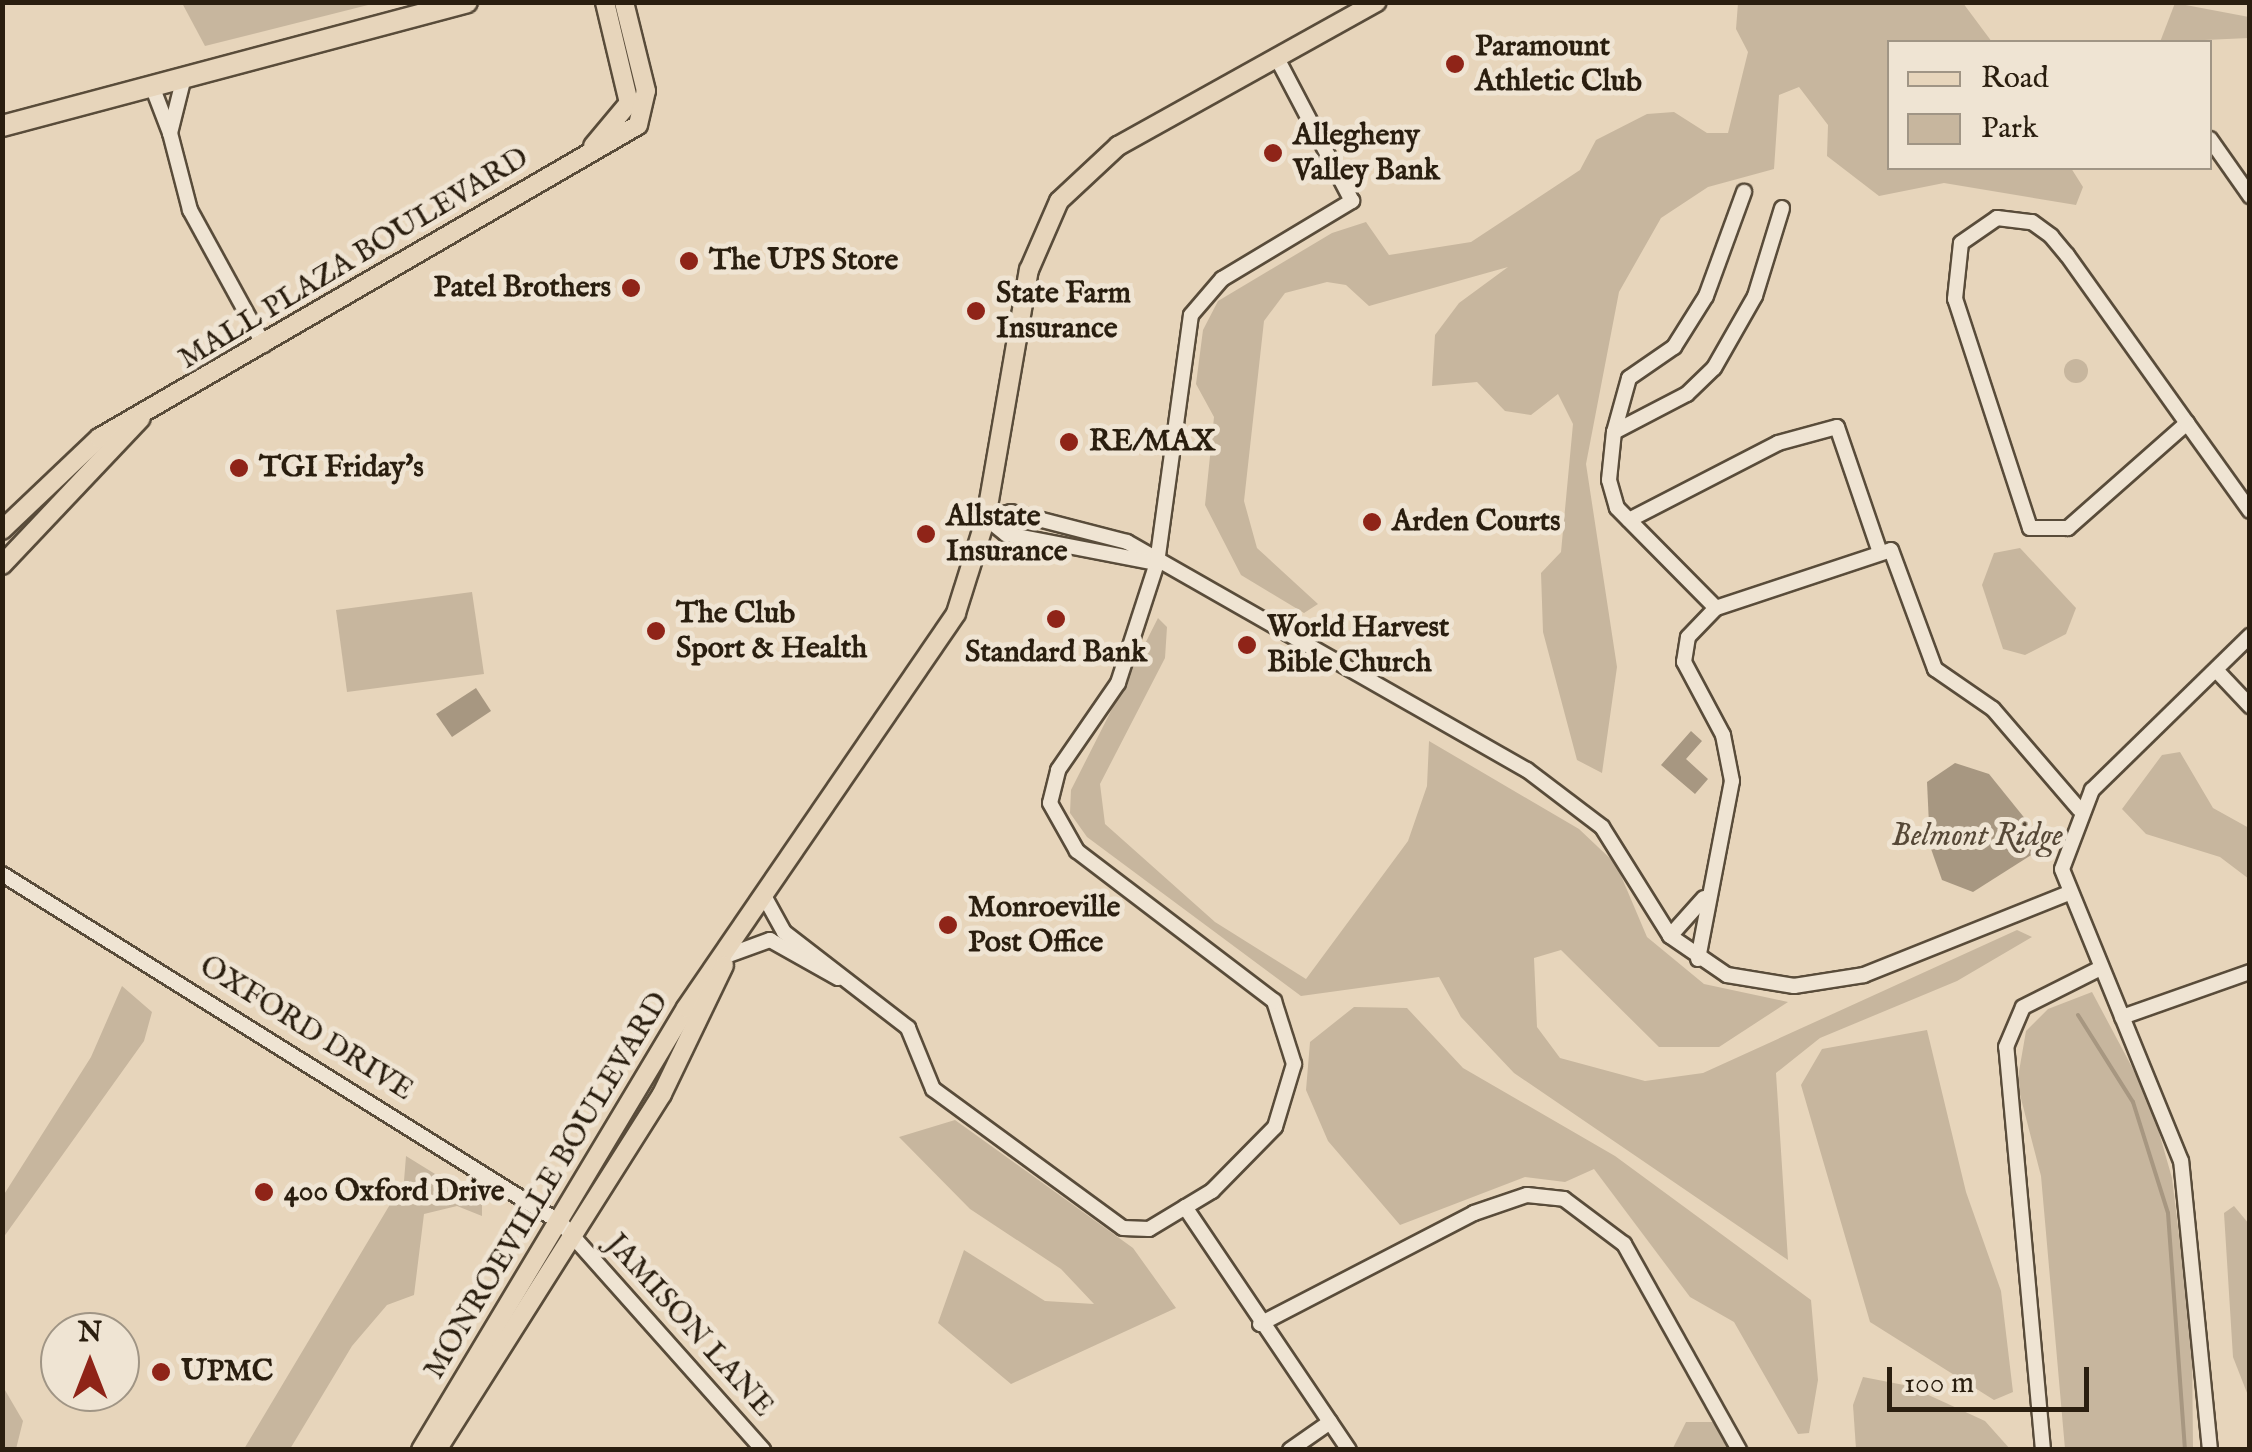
<!DOCTYPE html>
<style>
body{margin:0}
#map{position:relative;width:2252px;height:1452px;overflow:hidden;background:#e7d5bb;font-family:"IM FELL English",serif}
div>[style]{position:absolute}
[style*='--x']{left:calc(var(--x)*1px);top:calc(var(--y)*1px);width:calc(var(--w)*1px);rotate:calc(var(--a)*1deg)}
.green>*{inset:0;background:#c7b69e}
.round{border-radius:50%}
.water>*{inset:0;background:#a79781}
.stream>*{height:4px;margin:-2px;padding:0 2px;transform-origin:2px;border-radius:2px;background:#a79781}
.roads{filter:drop-shadow(2px 0 #594c3a) drop-shadow(-2px 0 #594c3a) drop-shadow(0 2px #594c3a) drop-shadow(0 -2px #594c3a)}
.minor>*{height:14px;margin:-7px;padding:0 7px;transform-origin:7px;border-radius:7px;background:#efe4d3}
.major>*{height:18px;margin:-9px;padding:0 9px;transform-origin:9px;border-radius:9px;background:#e7d5bb}
.highway>*{height:20px;margin:-10px;padding:0 10px;transform-origin:10px;border-radius:10px;background:#e7d5bb}
.dots>*{width:28px;height:28px;translate:-50% -50%;box-sizing:border-box;border:5px solid #efe4d3;border-radius:50%}
span{translate:-50% -50%;white-space:nowrap;text-align:center;line-height:1.15;-webkit-text-stroke:10px #efe4d3;paint-order:stroke}
.poi-label{font-size:30px;color:#2a1e0f;font-weight:700}
.left{translate:0 -50%;text-align:left}
.right{translate:-100% -50%;text-align:right}
.street-label{font-size:30px;color:#2a1e0f}
.water-label{font-size:32px;color:#564837;font-style:italic}
.frame{position:absolute;inset:0;border:5px solid #2a1e0f;pointer-events:none}
.legend{position:absolute;left:1887px;top:40px;width:325px;height:130px;box-sizing:border-box;background:#efe4d3;border:2px solid #a09585;margin:0;padding:12px 18px;list-style:none;font-size:30px;color:#2a1e0f}
.legend li{display:flex;align-items:center;gap:20px;height:50px}
.legend b{width:50px;border:2px solid #a09585}
.north{position:absolute;left:40px;top:1312px;width:100px;height:100px;box-sizing:border-box;background:#efe4d3;border:2px solid #a09585;border-radius:50%;rotate:0deg;font-size:28px;font-weight:700;line-height:40px;text-align:center;color:#2a1e0f}
.north::after{content:'';display:block;margin:auto;width:35px;height:45px;background:#8f2418;clip-path:polygon(50% 0,100% 100%,50% 72%,0 100%)}
.scale{position:absolute;left:1887px;top:1367px;width:202px;height:45px;box-sizing:border-box;border:5px solid #2a1e0f;border-top:0;padding-left:12px;font-size:30px;line-height:35px;white-space:nowrap;color:#2a1e0f;-webkit-text-stroke:8px #efe4d3;paint-order:stroke}
</style>
<div id="map">
<div class="green">
<i style="clip-path:polygon(182px 3px,182px 2px,376px 3px,205px 46px)"></i>
<i style="clip-path:polygon(1738px 3px,1963px 3px,1992px 42px,1890px 42px,1890px 168px,2071px 168px,2083px 187px,2076px 205px,1944px 183px,1879px 196px,1827px 156px,1828px 125px,1799px 87px,1779px 95px,1774px 169px,1708px 187px,1661px 218px,1619px 292px,1586px 464px,1617px 667px,1602px 773px,1577px 760px,1543px 632px,1541px 573px,1561px 552px,1573px 424px,1558px 394px,1531px 415px,1505px 411px,1477px 382px,1432px 386px,1435px 335px,1459px 303px,1508px 267px,1369px 306px,1346px 285px,1327px 282px,1285px 293px,1264px 321px,1244px 501px,1257px 548px,1318px 604px,1304px 613px,1241px 575px,1205px 505px,1214px 417px,1196px 384px,1203px 330px,1218px 301px,1332px 233px,1366px 222px,1389px 255px,1471px 242px,1580px 170px,1596px 140px,1647px 114px,1674px 112px,1707px 133px,1728px 133px,1748px 52px,1736px 29px)"></i>
<i style="clip-path:polygon(2175px 3px,2249px 17px,2249px 38px,2160px 42px)"></i>
<i class="round" style="left:2064px;top:359px;width:24px;height:24px"></i>
<i style="clip-path:polygon(2020px 548px,2076px 608px,2066px 634px,2025px 655px,2003px 649px,1982px 585px,1994px 553px)"></i>
<i style="clip-path:polygon(472px 592px,484px 674px,347px 692px,336px 610px)"></i>
<i style="clip-path:polygon(1158px 618px,1167px 627px,1165px 658px,1100px 784px,1105px 824px,1215px 922px,1306px 979px,1408px 841px,1427px 786px,1429px 741px,1579px 829px,1616px 864px,1647px 937px,1704px 984px,1788px 1002px,1719px 1047px,1659px 1047px,1561px 950px,1534px 958px,1537px 1027px,1560px 1058px,1645px 1081px,1703px 1073px,2017px 930px,2032px 937px,1957px 981px,1820px 1038px,1776px 1073px,1788px 1260px,1514px 1073px,1461px 1017px,1439px 977px,1301px 996px,1087px 837px,1070px 813px,1071px 790px)"></i>
<i style="clip-path:polygon(2180px 752px,2213px 808px,2249px 828px,2249px 879px,2220px 857px,2146px 834px,2122px 809px,2162px 755px)"></i>
<i style="clip-path:polygon(122px 986px,152px 1012px,144px 1041px,3px 1238px,3px 1196px,91px 1057px)"></i>
<i style="clip-path:polygon(2092px 992px,2150px 1101px,2172px 1178px,2192px 1341px,2193px 1449px,2065px 1449px,2041px 1176px,2017px 1083px,2026px 1031px,2048px 1009px)"></i>
<i style="clip-path:polygon(1354px 1007px,1407px 1008px,1463px 1068px,1615px 1156px,1811px 1300px,1818px 1380px,1809px 1433px,1798px 1434px,1734px 1322px,1690px 1297px,1594px 1169px,1565px 1182px,1525px 1177px,1400px 1225px,1328px 1141px,1306px 1090px,1310px 1042px)"></i>
<i style="clip-path:polygon(1927px 1030px,1966px 1192px,2001px 1291px,2013px 1392px,1994px 1400px,1870px 1322px,1801px 1085px,1822px 1049px)"></i>
<i style="clip-path:polygon(955px 1120px,1133px 1248px,1176px 1308px,1011px 1384px,938px 1323px,964px 1250px,1045px 1301px,1094px 1304px,1061px 1269px,970px 1209px,899px 1137px)"></i>
<i style="clip-path:polygon(406px 1156px,482px 1203px,482px 1216px,457px 1206px,424px 1214px,414px 1295px,387px 1305px,352px 1346px,290px 1449px,244px 1449px,404px 1181px)"></i>
<i style="clip-path:polygon(2234px 1206px,2249px 1224px,2249px 1398px,2233px 1357px,2224px 1213px)"></i>
<i style="clip-path:polygon(1863px 1377px,1909px 1386px,1985px 1421px,2010px 1449px,1856px 1449px,1853px 1405px)"></i>
<i style="clip-path:polygon(2px 1385px,23px 1421px,16px 1449px,3px 1449px)"></i>
<i style="clip-path:polygon(1686px 1422px,1716px 1422px,1729px 1449px,1672px 1450px)"></i>
</div>
<div class="water">
<i style="clip-path:polygon(476px 688px,491px 711px,452px 737px,436px 714px)"></i>
<i style="clip-path:polygon(1691px 731px,1702px 741px,1686px 759px,1708px 779px,1695px 794px,1661px 765px)"></i>
<i style="clip-path:polygon(1955px 763px,1989px 774px,2035px 831px,2039px 850px,1973px 892px,1942px 880px,1930px 846px,1927px 782px)"></i>
</div>
<div class="stream">
<i style="--x:2078;--y:1015;--w:103;--a:57.7"></i>
<i style="--x:2133;--y:1102;--w:116;--a:72.5"></i>
<i style="--x:2168;--y:1213;--w:238;--a:85.9"></i>
</div>
<div class="roads">
<div class="minor">
<i style="--x:184;--y:77;--w:58;--a:104"></i>
<i style="--x:170;--y:133;--w:80;--a:75.4"></i>
<i style="--x:190;--y:210;--w:154;--a:61.3"></i>
<i style="--x:152;--y:86;--w:50;--a:69"></i>
<i style="--x:2210;--y:139;--w:70;--a:54.9"></i>
<i style="--x:2187;--y:423;--w:159;--a:138.6"></i>
<i style="--x:2068;--y:528;--w:38;--a:180"></i>
<i style="--x:2030;--y:528;--w:241;--a:-108.1"></i>
<i style="--x:1955;--y:299;--w:56;--a:-83.9"></i>
<i style="--x:1961;--y:243;--w:44;--a:-34.8"></i>
<i style="--x:1997;--y:218;--w:35;--a:7"></i>
<i style="--x:2032;--y:222;--w:24;--a:36"></i>
<i style="--x:2051;--y:236;--w:25;--a:50"></i>
<i style="--x:2067;--y:255;--w:206;--a:54.5"></i>
<i style="--x:2187;--y:423;--w:108;--a:54.4"></i>
<i style="--x:1614;--y:432;--w:56;--a:-74.5"></i>
<i style="--x:1629;--y:378;--w:55;--a:-34.6"></i>
<i style="--x:1674;--y:347;--w:60;--a:-57.9"></i>
<i style="--x:1706;--y:296;--w:111;--a:-69.9"></i>
<i style="--x:986;--y:518;--w:26;--a:-13"></i>
<i style="--x:1011;--y:512;--w:120;--a:14.5"></i>
<i style="--x:1127;--y:542;--w:460;--a:29.7"></i>
<i style="--x:1527;--y:770;--w:94;--a:37.2"></i>
<i style="--x:1602;--y:827;--w:128;--a:58"></i>
<i style="--x:1670;--y:936;--w:69;--a:34.4"></i>
<i style="--x:1727;--y:975;--w:68;--a:9.3"></i>
<i style="--x:1794;--y:986;--w:71;--a:-8.9"></i>
<i style="--x:1864;--y:975;--w:219;--a:-21.8"></i>
<i style="--x:986;--y:518;--w:26;--a:39"></i>
<i style="--x:1006;--y:534;--w:153;--a:10.9"></i>
<i style="--x:1629;--y:520;--w:168;--a:-27.3"></i>
<i style="--x:1778;--y:443;--w:61;--a:-15.2"></i>
<i style="--x:1837;--y:427;--w:130;--a:71.1"></i>
<i style="--x:1716;--y:608;--w:141;--a:-134.7"></i>
<i style="--x:1617;--y:508;--w:29;--a:-106"></i>
<i style="--x:1609;--y:480;--w:48;--a:-84.1"></i>
<i style="--x:1614;--y:432;--w:82;--a:-27.5"></i>
<i style="--x:1687;--y:394;--w:37;--a:-44"></i>
<i style="--x:1714;--y:368;--w:83;--a:-60.3"></i>
<i style="--x:1755;--y:296;--w:92;--a:-72.9"></i>
<i style="--x:2216;--y:670;--w:50;--a:46.6"></i>
<i style="--x:2;--y:874;--w:659;--a:31.98"></i>
<i style="--x:561;--y:1223;--w:304;--a:48.3"></i>
<i style="--x:763;--y:894;--w:43;--a:61.1"></i>
<i style="--x:784;--y:932;--w:157;--a:37.7"></i>
<i style="--x:908;--y:1028;--w:66;--a:67.7"></i>
<i style="--x:933;--y:1089;--w:235;--a:36.2"></i>
<i style="--x:1123;--y:1228;--w:26;--a:2"></i>
<i style="--x:1149;--y:1229;--w:74;--a:-31.1"></i>
<i style="--x:1212;--y:1191;--w:90;--a:-45.5"></i>
<i style="--x:1275;--y:1127;--w:66;--a:-73.2"></i>
<i style="--x:1294;--y:1064;--w:66;--a:-107.6"></i>
<i style="--x:1274;--y:1001;--w:248;--a:-142.7"></i>
<i style="--x:1077;--y:851;--w:55;--a:-119.4"></i>
<i style="--x:1050;--y:803;--w:34;--a:-76"></i>
<i style="--x:1058;--y:770;--w:106;--a:-55.4"></i>
<i style="--x:1118;--y:683;--w:126;--a:-72"></i>
<i style="--x:1157;--y:563;--w:250;--a:-82.2"></i>
<i style="--x:1191;--y:315;--w:48;--a:-49.3"></i>
<i style="--x:1222;--y:279;--w:152;--a:-31"></i>
<i style="--x:1352;--y:201;--w:159;--a:-117.7"></i>
<i style="--x:1670;--y:936;--w:51;--a:-48.2"></i>
<i style="--x:726;--y:956;--w:47;--a:-20"></i>
<i style="--x:770;--y:940;--w:78;--a:29.2"></i>
<i style="--x:1698;--y:959;--w:181;--a:-79.2"></i>
<i style="--x:1732;--y:781;--w:47;--a:-101.1"></i>
<i style="--x:1723;--y:735;--w:83;--a:-118.1"></i>
<i style="--x:1684;--y:662;--w:25;--a:-81"></i>
<i style="--x:1688;--y:637;--w:40;--a:-46"></i>
<i style="--x:1716;--y:608;--w:184;--a:-18.3"></i>
<i style="--x:1891;--y:550;--w:127;--a:69.7"></i>
<i style="--x:1935;--y:669;--w:70;--a:34.6"></i>
<i style="--x:1993;--y:709;--w:132;--a:49.3"></i>
<i style="--x:2122;--y:1017;--w:136;--a:-19.4"></i>
<i style="--x:1185;--y:1207;--w:293;--a:56"></i>
<i style="--x:1260;--y:1324;--w:241;--a:-27.4"></i>
<i style="--x:1474;--y:1213;--w:56;--a:-18.8"></i>
<i style="--x:1527;--y:1195;--w:37;--a:6"></i>
<i style="--x:1564;--y:1199;--w:75;--a:36.9"></i>
<i style="--x:1624;--y:1244;--w:236;--a:60.8"></i>
<i style="--x:1290;--y:1450;--w:49;--a:-35"></i>
<i style="--x:2043;--y:1450;--w:405;--a:-95.2"></i>
<i style="--x:2006;--y:1047;--w:43;--a:-67"></i>
<i style="--x:2023;--y:1007;--w:85;--a:-26.6"></i>
<i style="--x:2210;--y:1450;--w:290;--a:-95.7"></i>
<i style="--x:2181;--y:1161;--w:315;--a:-112.2"></i>
<i style="--x:2062;--y:869;--w:85;--a:-69.2"></i>
<i style="--x:2092;--y:790;--w:221;--a:-44.3"></i>
</div>
<div class="major">
<i style="--x:593;--y:146;--w:56;--a:-50.1"></i>
<i style="--x:629;--y:103;--w:104;--a:-103.4"></i>
<i style="--x:2;--y:530;--w:134;--a:-43.5"></i>
<i style="--x:99;--y:438;--w:623;--a:-30.14"></i>
<i style="--x:638;--y:125;--w:35;--a:-77"></i>
<i style="--x:646;--y:91;--w:92;--a:-103.9"></i>
<i style="--x:2;--y:565;--w:202;--a:-46.6"></i>
<i style="--x:421;--y:1450;--w:515;--a:-59.06"></i>
<i style="--x:686;--y:1008;--w:478;--a:-55.6"></i>
<i style="--x:956;--y:613;--w:100;--a:-72.5"></i>
<i style="--x:986;--y:518;--w:252;--a:-80.2"></i>
<i style="--x:1029;--y:270;--w:75;--a:-66.5"></i>
<i style="--x:1059;--y:201;--w:81;--a:-43"></i>
<i style="--x:1118;--y:146;--w:296;--a:-29.1"></i>
<i style="--x:437;--y:1450;--w:421;--a:-57.7"></i>
<i style="--x:662;--y:1094;--w:143;--a:-64.3"></i>
</div>
<div class="highway">
<i style="--x:2;--y:126;--w:481;--a:-14.9"></i>
</div>
</div>
<div class="dots">
<i style="left:1455px;top:64px;background:#8f2418"></i>
<i style="left:1273px;top:153px;background:#8f2418"></i>
<i style="left:689px;top:261px;background:#8f2418"></i>
<i style="left:631px;top:288px;background:#8f2418"></i>
<i style="left:976px;top:311px;background:#8f2418"></i>
<i style="left:1069px;top:442px;background:#8f2418"></i>
<i style="left:239px;top:468px;background:#8f2418"></i>
<i style="left:1372px;top:522px;background:#8f2418"></i>
<i style="left:926px;top:534px;background:#8f2418"></i>
<i style="left:1056px;top:619px;background:#8f2418"></i>
<i style="left:656px;top:631px;background:#8f2418"></i>
<i style="left:1247px;top:645px;background:#8f2418"></i>
<i style="left:948px;top:925px;background:#8f2418"></i>
<i style="left:264px;top:1192px;background:#8f2418"></i>
<i style="left:161px;top:1372px;background:#8f2418"></i>
</div>
<div class="poi-label">
<span class="left" style="left:1475px;top:64px">Paramount<br>Athletic Club</span>
<span class="left" style="left:1293px;top:153px">Allegheny<br>Valley Bank</span>
<span class="left" style="left:709px;top:261px">The UPS Store</span>
<span class="right" style="left:611px;top:288px">Patel Brothers</span>
<span class="left" style="left:996px;top:311px">State Farm<br>Insurance</span>
<span class="left" style="left:1089px;top:442px">RE/MAX</span>
<span class="left" style="left:259px;top:468px">TGI Friday's</span>
<span class="left" style="left:946px;top:534px">Allstate<br>Insurance</span>
<span class="left" style="left:1392px;top:522px">Arden Courts</span>
<span class="left" style="left:676px;top:631px">The Club<br>Sport &amp; Health</span>
<span class="left" style="left:1267px;top:645px">World Harvest<br>Bible Church</span>
<span style="left:1056px;top:653px">Standard Bank</span>
<span class="left" style="left:968px;top:925px">Monroeville<br>Post Office</span>
<span class="left" style="left:284px;top:1192px">400 Oxford Drive</span>
<span class="left" style="left:181px;top:1372px">UPMC</span>
</div>
<div class="street-label">
<span style="left:354px;top:259px;rotate:-31deg">MALL PLAZA BOULEVARD</span>
<span style="left:306px;top:1029px;rotate:32deg">OXFORD DRIVE</span>
<span style="left:547px;top:1186px;rotate:-59deg">MONROEVILLE BOULEVARD</span>
<span style="left:689px;top:1326px;rotate:48deg">JAMISON LANE</span>
</div>
<div class="water-label">
<span style="left:1977px;top:837px">Belmont Ridge</span>
</div>
<div class="frame"></div>
<ul class="legend">
<li><b style="height:12px;background:#e7d5bb"></b>Road</li>
<li><b style="height:28px;background:#c7b69e"></b>Park</li>
</ul>
<div class="north">N</div>
<div class="scale">100 m</div>
</div>
